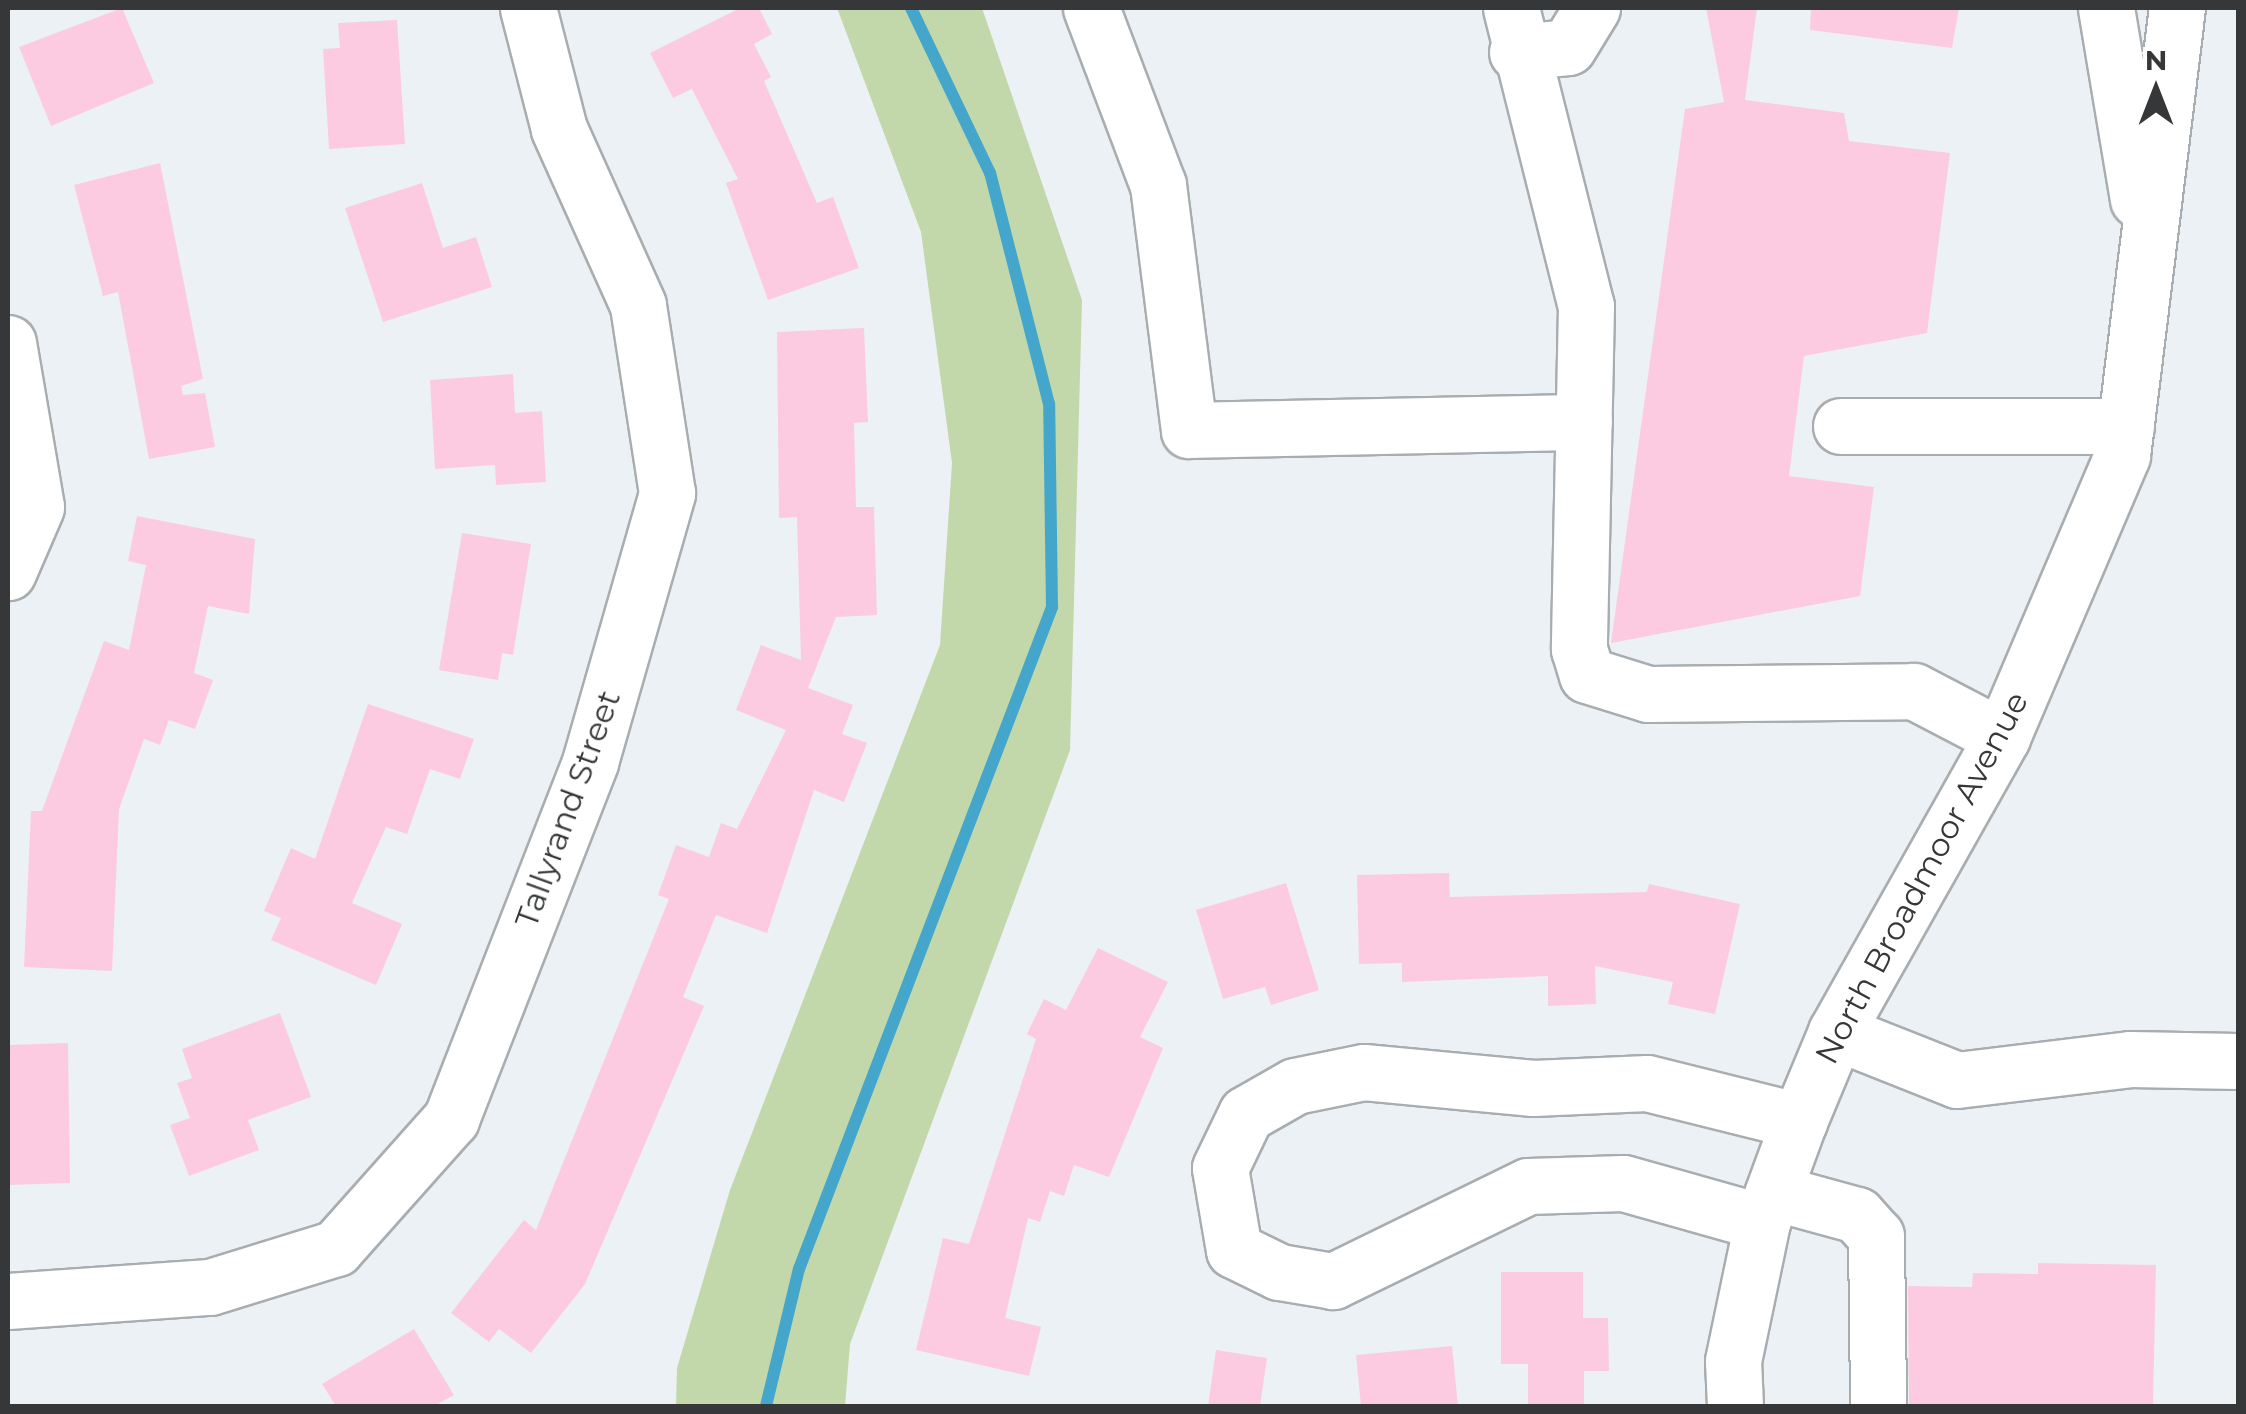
<!DOCTYPE html>
<style>
body{margin:0}
#map{position:relative;width:2246px;height:1414px;overflow:hidden;background:#ecf1f5;font-family:Montserrat,sans-serif}
div>[style]{position:absolute}
[style*='--x']{left:calc(var(--x)*1px);top:calc(var(--y)*1px);width:calc(var(--w)*1px);rotate:calc(var(--a)*1deg)}
.green>*{inset:0;background:#c2d8aa}
.stream>*{height:12px;margin:-6px;padding:0 6px;transform-origin:6px;border-radius:6px;background:#45a6cb}
.building>*{inset:0;background:#fccbe2}
.roads{filter:drop-shadow(2px 0 #a8adb1) drop-shadow(-2px 0 #a8adb1) drop-shadow(0 2px #a8adb1) drop-shadow(0 -2px #a8adb1)}
.minor>*{height:55px;margin:-27.5px;padding:0 27.5px;transform-origin:27.5px;border-radius:27.5px;background:#fff}
span{translate:-50% -50%;white-space:nowrap;text-align:center;line-height:1.15;-webkit-text-stroke:9px #fff;paint-order:stroke}
.street-label{font-size:32px;color:#353739}
.frame{position:absolute;inset:0;border:10px solid #353739;pointer-events:none}
.north{position:absolute;left:2106px;top:40px;width:100px;height:100px;-webkit-text-stroke:8px #fff;paint-order:stroke;rotate:0deg;font-size:28px;font-weight:700;line-height:40px;text-align:center;color:#353739}
.north::after{content:'';display:block;margin:auto;width:35px;height:45px;background:#353739;clip-path:polygon(50% 0,100% 100%,50% 72%,0 100%)}
</style>
<div id="map">
<div class="green">
<i style="clip-path:polygon(837px 8px,982px 8px,1082px 300px,1070px 750px,850px 1344px,845px 1406px,676px 1406px,677px 1368px,730px 1190px,940px 645px,952px 463px,921px 232px)"></i>
</div>
<div class="stream">
<i style="--x:766;--y:1406;--w:141;--a:-76.5"></i>
<i style="--x:799;--y:1269;--w:709;--a:-69.08"></i>
<i style="--x:1052;--y:607;--w:203;--a:-90.8"></i>
<i style="--x:1049;--y:404;--w:238;--a:-104.3"></i>
<i style="--x:990;--y:173;--w:183;--a:-115.6"></i>
</div>
<div class="building">
<i style="clip-path:polygon(122px 8px,154px 83px,51px 126px,19px 47px)"></i>
<i style="clip-path:polygon(740px 8px,759px 8px,772px 34px,754px 44px,771px 77px,764px 81px,817px 203px,833px 197px,859px 268px,768px 300px,726px 183px,738px 179px,692px 89px,673px 98px,650px 53px)"></i>
<i style="clip-path:polygon(1706px 8px,1757px 8px,1745px 100px,1844px 113px,1849px 141px,1950px 153px,1927px 333px,1804px 356px,1789px 476px,1874px 487px,1860px 596px,1611px 643px,1685px 109px,1724px 102px)"></i>
<i style="clip-path:polygon(1811px 8px,1959px 8px,1952px 48px,1810px 30px)"></i>
<i style="clip-path:polygon(397px 20px,405px 144px,329px 149px,323px 49px,340px 48px,338px 23px)"></i>
<i style="clip-path:polygon(160px 163px,203px 379px,181px 386px,183px 395px,205px 393px,215px 447px,149px 459px,118px 292px,103px 296px,74px 185px)"></i>
<i style="clip-path:polygon(422px 183px,443px 248px,476px 237px,492px 287px,383px 322px,345px 208px)"></i>
<i style="clip-path:polygon(864px 328px,868px 422px,854px 423px,856px 507px,874px 507px,877px 615px,836px 617px,808px 688px,853px 705px,842px 734px,867px 743px,844px 802px,814px 790px,767px 933px,716px 915px,683px 997px,704px 1006px,585px 1284px,531px 1353px,499px 1329px,489px 1342px,451px 1313px,524px 1220px,536px 1230px,669px 899px,658px 895px,676px 845px,709px 857px,721px 823px,737px 829px,786px 730px,736px 710px,761px 645px,801px 660px,797px 517px,779px 518px,777px 332px)"></i>
<i style="clip-path:polygon(513px 374px,515px 413px,542px 411px,546px 482px,496px 485px,495px 465px,435px 469px,430px 380px)"></i>
<i style="clip-path:polygon(137px 516px,255px 539px,249px 614px,208px 606px,194px 673px,213px 680px,195px 729px,169px 720px,160px 745px,144px 739px,119px 809px,112px 971px,24px 967px,31px 811px,42px 811px,104px 641px,129px 650px,146px 565px,128px 561px)"></i>
<i style="clip-path:polygon(462px 533px,531px 544px,513px 655px,502px 653px,498px 680px,439px 670px)"></i>
<i style="clip-path:polygon(368px 704px,474px 739px,460px 779px,430px 769px,407px 834px,386px 827px,352px 903px,402px 924px,376px 985px,271px 940px,281px 918px,264px 911px,291px 848px,315px 859px)"></i>
<i style="clip-path:polygon(1449px 873px,1450px 897px,1647px 892px,1649px 884px,1740px 904px,1715px 1014px,1668px 1004px,1673px 982px,1595px 966px,1596px 1004px,1548px 1006px,1548px 976px,1402px 982px,1402px 963px,1359px 964px,1357px 875px)"></i>
<i style="clip-path:polygon(1286px 883px,1319px 990px,1271px 1005px,1265px 987px,1223px 999px,1196px 910px)"></i>
<i style="clip-path:polygon(1098px 948px,1168px 982px,1140px 1037px,1163px 1048px,1109px 1177px,1074px 1165px,1064px 1196px,1050px 1191px,1040px 1222px,1028px 1218px,1005px 1318px,1041px 1327px,1029px 1376px,916px 1350px,943px 1238px,969px 1244px,1036px 1039px,1027px 1034px,1044px 999px,1066px 1010px)"></i>
<i style="clip-path:polygon(280px 1013px,311px 1097px,248px 1120px,259px 1150px,189px 1176px,170px 1125px,190px 1118px,177px 1083px,192px 1078px,182px 1049px)"></i>
<i style="clip-path:polygon(68px 1043px,70px 1183px,8px 1185px,8px 1045px)"></i>
<i style="clip-path:polygon(2038px 1263px,2156px 1265px,2153px 1406px,1909px 1406px,1908px 1286px,1972px 1287px,1973px 1273px,2038px 1274px)"></i>
<i style="clip-path:polygon(1501px 1272px,1583px 1272px,1583px 1318px,1608px 1318px,1609px 1371px,1584px 1371px,1584px 1406px,1528px 1406px,1528px 1364px,1501px 1364px)"></i>
<i style="clip-path:polygon(414px 1329px,454px 1395px,434px 1406px,336px 1406px,322px 1384px)"></i>
<i style="clip-path:polygon(1452px 1346px,1458px 1406px,1361px 1406px,1356px 1355px)"></i>
<i style="clip-path:polygon(1216px 1350px,1267px 1358px,1260px 1406px,1208px 1406px)"></i>
</div>
<div class="roads">
<div class="minor">
<i style="--x:1091;--y:8;--w:189;--a:69.3"></i>
<i style="--x:1158;--y:185;--w:247;--a:82.8"></i>
<i style="--x:1189;--y:430;--w:395;--a:-1.2"></i>
<i style="--x:1511;--y:8;--w:307;--a:75.9"></i>
<i style="--x:1586;--y:306;--w:343;--a:91.2"></i>
<i style="--x:1579;--y:649;--w:27;--a:73"></i>
<i style="--x:1587;--y:675;--w:64;--a:17.3"></i>
<i style="--x:1648;--y:694;--w:266;--a:-0.6"></i>
<i style="--x:1914;--y:691;--w:99;--a:27.6"></i>
<i style="--x:2106;--y:8;--w:194;--a:80.5"></i>
<i style="--x:1517;--y:52;--w:51;--a:-5.6"></i>
<i style="--x:1568;--y:47;--w:46;--a:-58.4"></i>
<i style="--x:8;--y:343;--w:166;--a:80.3"></i>
<i style="--x:36;--y:507;--w:71;--a:113.3"></i>
<i style="--x:1841;--y:426;--w:285;--a:0"></i>
<i style="--x:1836;--y:1032;--w:130;--a:21.6"></i>
<i style="--x:1957;--y:1080;--w:174;--a:-6.9"></i>
<i style="--x:2130;--y:1059;--w:108;--a:1.1"></i>
<i style="--x:1773;--y:1192;--w:87;--a:15.3"></i>
<i style="--x:1857;--y:1215;--w:28;--a:48"></i>
<i style="--x:1876;--y:1236;--w:170;--a:89.3"></i>
<i style="--x:1762;--y:1222;--w:144;--a:-164.3"></i>
<i style="--x:1623;--y:1183;--w:95;--a:178.2"></i>
<i style="--x:1528;--y:1186;--w:217;--a:154"></i>
<i style="--x:1333;--y:1281;--w:55;--a:-170.5"></i>
<i style="--x:1279;--y:1272;--w:50;--a:-153.9"></i>
<i style="--x:1234;--y:1250;--w:83;--a:-99.7"></i>
<i style="--x:1220;--y:1168;--w:60;--a:-64.3"></i>
<i style="--x:1246;--y:1114;--w:56;--a:-29.7"></i>
<i style="--x:1295;--y:1086;--w:70;--a:-11.5"></i>
<i style="--x:1364;--y:1072;--w:170;--a:5.4"></i>
<i style="--x:1533;--y:1088;--w:114;--a:-2.5"></i>
<i style="--x:1647;--y:1083;--w:157;--a:14"></i>
<i style="--x:8;--y:1301;--w:202;--a:-4"></i>
<i style="--x:210;--y:1287;--w:132;--a:-17.2"></i>
<i style="--x:336;--y:1248;--w:173;--a:-48.3"></i>
<i style="--x:451;--y:1119;--w:383;--a:-68.7"></i>
<i style="--x:590;--y:762;--w:280;--a:-74"></i>
<i style="--x:667;--y:493;--w:190;--a:-98.8"></i>
<i style="--x:638;--y:305;--w:193;--a:-114.2"></i>
<i style="--x:559;--y:129;--w:125;--a:-104.4"></i>
<i style="--x:1735;--y:1406;--w:45;--a:-92.5"></i>
<i style="--x:1733;--y:1361;--w:142;--a:-78.2"></i>
<i style="--x:1762;--y:1222;--w:108;--a:-69.9"></i>
<i style="--x:1799;--y:1121;--w:96;--a:-67.4"></i>
<i style="--x:1836;--y:1032;--w:338;--a:-60.6"></i>
<i style="--x:2002;--y:737;--w:306;--a:-66.9"></i>
<i style="--x:2122;--y:455;--w:450;--a:-83"></i>
</div>
</div>
<div class="street-label">
<span style="left:568px;top:809px;rotate:-70deg">Tallyrand Street</span>
<span style="left:1922px;top:878px;rotate:-62deg">North Broadmoor Avenue</span>
</div>
<div class="frame"></div>
<div class="north">N</div>
</div>
